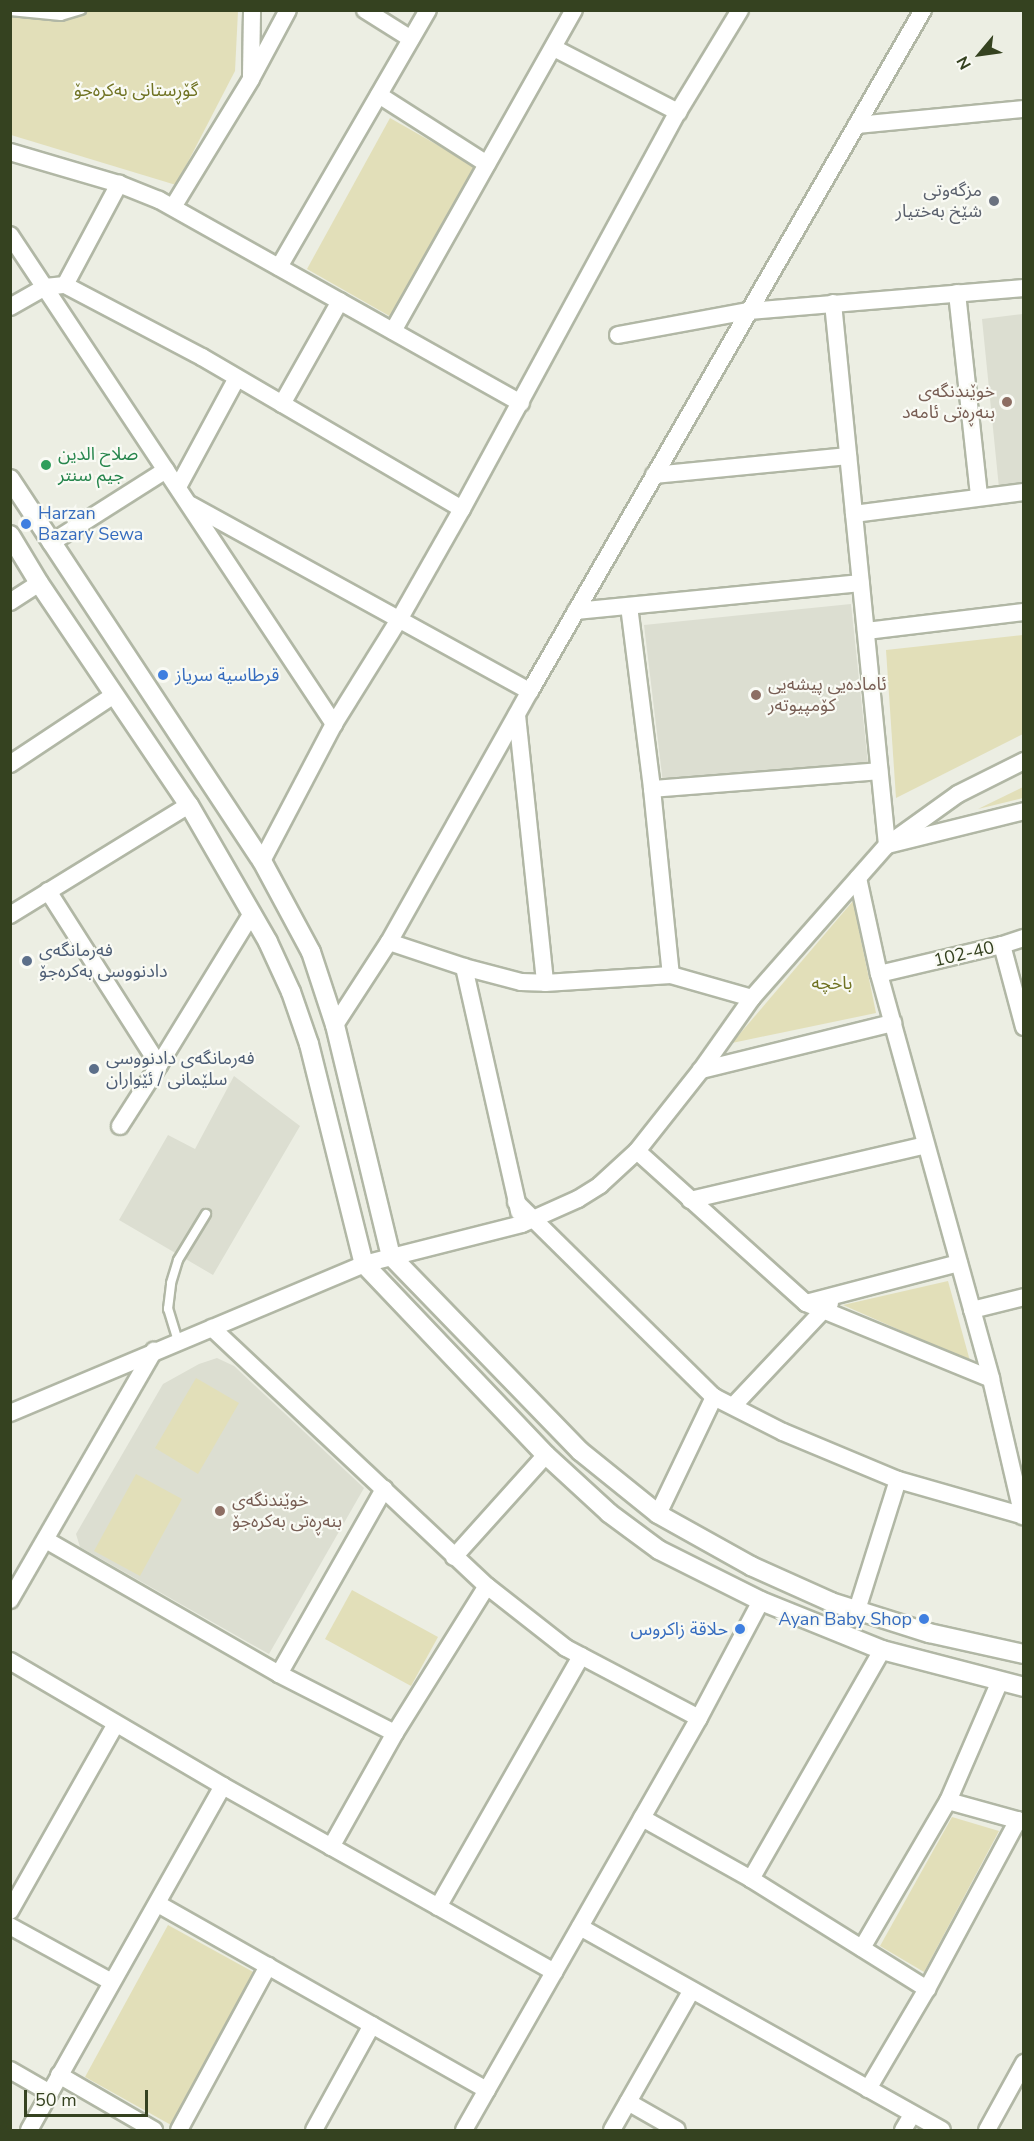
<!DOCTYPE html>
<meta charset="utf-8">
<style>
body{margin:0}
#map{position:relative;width:1034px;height:2141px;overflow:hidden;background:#eceee3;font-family:"Nunito Sans","Noto Sans Arabic",sans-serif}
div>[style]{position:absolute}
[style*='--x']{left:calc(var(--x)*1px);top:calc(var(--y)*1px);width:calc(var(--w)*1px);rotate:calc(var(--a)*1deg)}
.built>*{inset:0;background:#dcded1}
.green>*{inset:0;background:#e2dfb9}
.roads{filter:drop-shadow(2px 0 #b1b7a5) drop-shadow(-2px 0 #b1b7a5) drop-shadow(0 2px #b1b7a5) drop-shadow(0 -2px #b1b7a5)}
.lane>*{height:8px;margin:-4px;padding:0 4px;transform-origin:4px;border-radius:4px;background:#fff}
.street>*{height:16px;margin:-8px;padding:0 8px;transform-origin:8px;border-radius:8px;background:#fff}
.secondary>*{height:18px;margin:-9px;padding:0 9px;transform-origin:9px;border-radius:9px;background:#fff}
.dots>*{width:16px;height:16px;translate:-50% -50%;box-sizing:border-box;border:3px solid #f9faf4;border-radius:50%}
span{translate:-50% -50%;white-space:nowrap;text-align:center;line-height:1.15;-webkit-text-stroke:4.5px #f9faf4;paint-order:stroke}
.park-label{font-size:18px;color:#707323}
.worship-label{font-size:18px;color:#5b616d}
.right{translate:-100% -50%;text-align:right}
.education-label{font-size:18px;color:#785e54}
.left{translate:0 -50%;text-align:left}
.leisure-label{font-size:18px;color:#27864d}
.shop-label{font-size:18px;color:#366cbe}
.service-label{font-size:18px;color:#4e5e75}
.street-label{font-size:18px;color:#354220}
.frame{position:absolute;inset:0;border:12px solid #354220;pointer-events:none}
.north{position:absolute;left:950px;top:24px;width:60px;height:60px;-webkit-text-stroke:4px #f9faf4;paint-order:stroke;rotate:241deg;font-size:16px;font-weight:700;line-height:24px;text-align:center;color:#354220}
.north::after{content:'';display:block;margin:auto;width:21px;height:27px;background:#354220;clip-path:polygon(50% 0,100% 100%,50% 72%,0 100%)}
.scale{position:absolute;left:24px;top:2090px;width:124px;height:27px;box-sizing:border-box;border:3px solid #354220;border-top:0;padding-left:8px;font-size:18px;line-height:21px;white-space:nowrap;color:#354220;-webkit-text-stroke:4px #f9faf4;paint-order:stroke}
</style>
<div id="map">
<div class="built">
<i style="clip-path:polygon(1023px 314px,1023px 486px,999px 488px,982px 319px)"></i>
<i style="clip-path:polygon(851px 604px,868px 764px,663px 783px,644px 625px)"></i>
<i style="clip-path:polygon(234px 1076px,300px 1126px,213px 1275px,119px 1220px,168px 1135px,195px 1149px)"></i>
<i style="clip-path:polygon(217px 1358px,234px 1366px,364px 1488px,269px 1654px,80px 1547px,76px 1534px,163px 1384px,199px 1364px)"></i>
</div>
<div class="green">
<i style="clip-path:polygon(10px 11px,238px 11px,235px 71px,176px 185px,11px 135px)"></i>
<i style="clip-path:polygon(390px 118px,476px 167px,393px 318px,307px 269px)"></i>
<i style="clip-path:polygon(1023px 635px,1023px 734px,896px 798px,886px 650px)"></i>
<i style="clip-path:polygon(1023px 787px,1023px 798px,978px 809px)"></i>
<i style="clip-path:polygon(853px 901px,876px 1013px,732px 1043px)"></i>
<i style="clip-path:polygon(948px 1281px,970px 1361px,843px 1305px)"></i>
<i style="clip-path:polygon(196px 1378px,239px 1403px,198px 1474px,155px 1448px)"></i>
<i style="clip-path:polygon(136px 1474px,182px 1499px,140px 1576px,94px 1551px)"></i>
<i style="clip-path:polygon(352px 1590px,438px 1637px,411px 1686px,325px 1639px)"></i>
<i style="clip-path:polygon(952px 1817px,999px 1831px,924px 1972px,880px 1946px)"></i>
<i style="clip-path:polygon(168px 1925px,255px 1973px,171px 2125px,85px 2077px)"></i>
</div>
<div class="roads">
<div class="lane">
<i style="--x:10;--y:11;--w:51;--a:5.6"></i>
<i style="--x:61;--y:16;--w:21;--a:-17"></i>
<i style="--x:178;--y:1341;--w:34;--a:-107"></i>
<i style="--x:168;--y:1309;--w:26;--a:-83"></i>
<i style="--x:171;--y:1283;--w:24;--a:-73"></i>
<i style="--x:178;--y:1260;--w:54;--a:-58.7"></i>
</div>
<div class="street">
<i style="--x:365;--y:10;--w:54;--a:32.2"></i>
<i style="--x:554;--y:48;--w:140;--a:27.3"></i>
<i style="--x:251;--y:76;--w:66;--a:-89.1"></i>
<i style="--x:379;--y:95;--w:128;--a:32.6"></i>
<i style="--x:857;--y:125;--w:168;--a:-5.5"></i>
<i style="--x:10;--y:152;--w:114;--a:16.4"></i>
<i style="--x:119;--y:184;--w:43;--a:21.8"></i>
<i style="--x:159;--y:200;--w:415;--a:29.3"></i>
<i style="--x:173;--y:207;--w:150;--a:-58.6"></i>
<i style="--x:251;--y:79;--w:78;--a:-61.8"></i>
<i style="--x:10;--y:235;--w:587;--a:56.47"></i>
<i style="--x:279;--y:267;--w:297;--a:-59.9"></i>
<i style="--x:65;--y:285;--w:115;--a:-61.9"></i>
<i style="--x:957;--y:293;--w:205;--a:83.8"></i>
<i style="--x:833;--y:303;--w:545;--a:84.31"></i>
<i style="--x:887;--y:845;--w:141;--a:-13.9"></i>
<i style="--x:10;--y:307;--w:40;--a:-29.7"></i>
<i style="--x:45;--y:287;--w:20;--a:-6"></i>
<i style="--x:65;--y:285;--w:155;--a:27.7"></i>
<i style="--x:202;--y:357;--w:301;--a:30.3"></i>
<i style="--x:393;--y:331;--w:369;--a:-60.6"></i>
<i style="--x:618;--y:335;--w:133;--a:-10.4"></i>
<i style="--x:749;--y:311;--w:276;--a:-4.8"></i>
<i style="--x:282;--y:404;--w:118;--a:-60.6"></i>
<i style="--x:654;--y:475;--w:195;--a:-5.6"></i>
<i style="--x:178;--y:487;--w:124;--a:-61.6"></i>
<i style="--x:191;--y:505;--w:387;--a:28.8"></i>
<i style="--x:854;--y:514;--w:171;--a:-7.4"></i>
<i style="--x:51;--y:543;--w:136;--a:-32.4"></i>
<i style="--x:10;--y:602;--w:35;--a:-33"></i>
<i style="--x:629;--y:606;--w:184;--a:82.8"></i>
<i style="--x:652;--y:789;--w:187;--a:84.2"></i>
<i style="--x:576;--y:611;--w:286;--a:-5.6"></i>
<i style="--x:866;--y:631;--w:159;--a:-6.9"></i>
<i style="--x:517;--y:715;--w:269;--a:84"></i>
<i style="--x:10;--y:764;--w:125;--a:-33.6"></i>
<i style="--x:652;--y:789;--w:228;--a:-4.5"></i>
<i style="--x:262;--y:861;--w:155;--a:-62.3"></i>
<i style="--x:334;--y:724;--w:125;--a:-58.1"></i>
<i style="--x:400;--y:618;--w:125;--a:-60.4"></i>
<i style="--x:462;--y:509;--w:452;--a:-61.5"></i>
<i style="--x:678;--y:112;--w:119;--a:-58.7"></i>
<i style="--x:858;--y:878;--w:98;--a:77.7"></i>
<i style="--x:879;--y:974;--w:420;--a:74.5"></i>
<i style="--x:991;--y:1379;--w:141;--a:76.9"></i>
<i style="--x:48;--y:891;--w:206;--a:57.5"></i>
<i style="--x:159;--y:1065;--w:178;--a:-58.5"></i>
<i style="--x:10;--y:915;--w:210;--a:-31.6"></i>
<i style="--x:389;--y:942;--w:79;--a:18.4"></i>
<i style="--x:464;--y:967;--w:59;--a:14.7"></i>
<i style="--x:521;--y:982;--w:24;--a:2"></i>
<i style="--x:545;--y:983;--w:126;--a:-3.6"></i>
<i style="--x:671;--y:975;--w:84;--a:15.9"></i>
<i style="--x:1002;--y:945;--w:23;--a:-18"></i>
<i style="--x:464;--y:967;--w:251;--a:77.3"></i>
<i style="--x:879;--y:974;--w:126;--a:-13.3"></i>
<i style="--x:1002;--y:945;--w:85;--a:75"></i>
<i style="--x:335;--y:1025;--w:99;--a:-57"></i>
<i style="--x:389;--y:942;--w:288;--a:-60.7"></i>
<i style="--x:530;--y:691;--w:786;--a:-60.01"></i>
<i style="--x:701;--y:1070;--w:198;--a:-13.8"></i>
<i style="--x:120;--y:1126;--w:72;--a:-57.4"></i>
<i style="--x:637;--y:1151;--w:227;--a:42"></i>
<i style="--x:806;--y:1303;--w:200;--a:22.3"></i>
<i style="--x:690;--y:1200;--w:242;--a:-13.1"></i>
<i style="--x:516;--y:1202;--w:278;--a:44.6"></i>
<i style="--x:714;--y:1397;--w:77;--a:26.9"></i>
<i style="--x:783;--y:1432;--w:125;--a:22.7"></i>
<i style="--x:898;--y:1480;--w:131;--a:15.9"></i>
<i style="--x:806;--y:1303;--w:158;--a:-14.7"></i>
<i style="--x:972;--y:1310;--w:54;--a:-14"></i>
<i style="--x:212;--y:1328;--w:377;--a:43.2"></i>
<i style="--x:487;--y:1586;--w:100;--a:38.1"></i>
<i style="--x:566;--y:1648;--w:150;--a:27.8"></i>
<i style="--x:734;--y:1405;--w:140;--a:-46.7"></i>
<i style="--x:10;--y:1413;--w:384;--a:-22.8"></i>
<i style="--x:364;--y:1264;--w:163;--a:-14.2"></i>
<i style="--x:522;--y:1224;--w:61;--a:-24.1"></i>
<i style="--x:578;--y:1199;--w:26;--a:-32"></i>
<i style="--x:600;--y:1185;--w:50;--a:-42.6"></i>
<i style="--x:637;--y:1151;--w:103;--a:-51.7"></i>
<i style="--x:701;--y:1070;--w:88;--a:-54.7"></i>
<i style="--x:752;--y:998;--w:204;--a:-48.6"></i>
<i style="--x:887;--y:845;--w:87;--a:-35.7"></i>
<i style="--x:958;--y:794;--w:74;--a:-26.6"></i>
<i style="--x:658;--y:1514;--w:130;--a:-64.4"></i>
<i style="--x:46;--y:1540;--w:269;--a:29.9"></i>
<i style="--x:279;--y:1674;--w:130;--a:27"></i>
<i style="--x:454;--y:1557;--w:137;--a:-48"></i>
<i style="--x:10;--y:1600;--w:288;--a:-60"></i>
<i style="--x:857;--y:1610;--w:136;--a:-72.5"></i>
<i style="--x:10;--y:1661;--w:247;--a:30.4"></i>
<i style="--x:223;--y:1786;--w:380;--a:29.3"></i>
<i style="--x:279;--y:1674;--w:213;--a:-60.4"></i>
<i style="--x:1000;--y:1681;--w:131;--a:113.4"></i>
<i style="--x:948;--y:1801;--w:79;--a:15.4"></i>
<i style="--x:642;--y:1818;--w:125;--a:29.2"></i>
<i style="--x:751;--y:1879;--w:208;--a:32"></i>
<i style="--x:331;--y:1847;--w:131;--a:-60.7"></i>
<i style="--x:395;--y:1733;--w:173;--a:-58"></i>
<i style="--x:751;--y:1879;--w:264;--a:-60.2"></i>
<i style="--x:158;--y:1904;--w:378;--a:29.5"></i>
<i style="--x:438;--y:1907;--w:289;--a:-60.3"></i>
<i style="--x:10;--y:1911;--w:215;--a:-60.5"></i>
<i style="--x:10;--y:1926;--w:116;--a:28.8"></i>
<i style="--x:580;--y:1927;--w:415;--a:29.3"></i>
<i style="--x:862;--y:1948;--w:170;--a:-59.7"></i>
<i style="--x:10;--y:2070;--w:46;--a:29.9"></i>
<i style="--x:59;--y:2075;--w:110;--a:30.1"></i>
<i style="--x:868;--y:2089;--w:116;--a:-59.5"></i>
<i style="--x:927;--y:1989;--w:192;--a:-61.7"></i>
<i style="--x:628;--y:2102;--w:56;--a:29.7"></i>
<i style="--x:29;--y:2130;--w:395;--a:-60.6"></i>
<i style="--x:179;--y:2130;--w:187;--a:-61.5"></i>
<i style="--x:314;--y:2130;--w:120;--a:-61.1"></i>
<i style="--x:464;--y:2130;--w:474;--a:-60.3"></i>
<i style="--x:699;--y:1718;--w:132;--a:-62.1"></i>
<i style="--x:612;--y:2130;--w:161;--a:-60.3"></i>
<i style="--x:903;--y:2130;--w:17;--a:-59"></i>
<i style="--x:987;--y:2130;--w:77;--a:-61.1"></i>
</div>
<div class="secondary">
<i style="--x:10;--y:479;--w:458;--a:56.6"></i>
<i style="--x:262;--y:861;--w:103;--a:61.7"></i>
<i style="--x:311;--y:952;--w:77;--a:71.8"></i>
<i style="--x:335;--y:1025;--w:238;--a:76.4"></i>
<i style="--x:391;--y:1256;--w:272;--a:45.9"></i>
<i style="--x:580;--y:1451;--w:100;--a:38.9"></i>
<i style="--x:658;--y:1514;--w:107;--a:29.2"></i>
<i style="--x:751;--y:1566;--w:88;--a:24.2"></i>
<i style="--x:831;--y:1602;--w:103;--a:17.6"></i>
<i style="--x:929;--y:1633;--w:97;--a:12.5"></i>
<i style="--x:10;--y:535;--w:56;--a:58.9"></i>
<i style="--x:39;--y:583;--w:268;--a:56"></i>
<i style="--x:189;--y:805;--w:158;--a:60"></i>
<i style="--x:268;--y:942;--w:55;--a:65.3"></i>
<i style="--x:291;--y:992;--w:55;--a:70.9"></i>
<i style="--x:309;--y:1044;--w:227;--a:76"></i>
<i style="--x:364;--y:1264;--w:264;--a:46.4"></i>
<i style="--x:546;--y:1455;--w:86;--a:42.6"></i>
<i style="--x:609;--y:1513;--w:62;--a:36.5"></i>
<i style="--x:659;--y:1550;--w:114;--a:26.6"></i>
<i style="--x:761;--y:1601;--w:131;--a:22"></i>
<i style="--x:882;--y:1650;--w:147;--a:14.6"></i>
</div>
</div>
<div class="dots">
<i style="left:994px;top:201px;background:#6b7280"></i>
<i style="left:1007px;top:402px;background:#8d6e63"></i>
<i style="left:46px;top:465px;background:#2e9e5b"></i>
<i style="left:26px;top:524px;background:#3f7fe0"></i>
<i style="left:163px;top:675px;background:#3f7fe0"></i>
<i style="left:756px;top:695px;background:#8d6e63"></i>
<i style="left:27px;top:961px;background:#5c6f8a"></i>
<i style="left:94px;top:1069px;background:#5c6f8a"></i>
<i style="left:220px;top:1511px;background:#8d6e63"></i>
<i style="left:924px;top:1619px;background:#3f7fe0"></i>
<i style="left:740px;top:1629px;background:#3f7fe0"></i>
</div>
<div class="park-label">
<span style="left:136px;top:90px">گۆڕستانی بەکرەجۆ</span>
<span style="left:832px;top:983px">باخچە</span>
</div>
<div class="worship-label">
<span class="right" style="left:982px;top:201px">مزگەوتی<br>شێخ بەختیار</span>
</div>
<div class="education-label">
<span class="right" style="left:995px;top:402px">خوێندنگەی<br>بنەڕەتی ئامەد</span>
<span class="left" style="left:768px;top:695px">ئامادەیی پیشەیی<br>کۆمپیوتەر</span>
<span class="left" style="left:232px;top:1511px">خوێندنگەی<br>بنەڕەتی بەکرەجۆ</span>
</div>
<div class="leisure-label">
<span class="left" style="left:58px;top:465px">صلاح الدين<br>جيم سنتر</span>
</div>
<div class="shop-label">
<span class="left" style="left:38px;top:524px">Harzan<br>Bazary Sewa</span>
<span class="left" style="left:175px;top:675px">قرطاسية سرياز</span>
<span class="right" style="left:912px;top:1619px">Ayan Baby Shop</span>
<span class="right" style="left:728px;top:1629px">حلاقة زاکروس</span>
</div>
<div class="service-label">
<span class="left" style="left:39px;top:961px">فەرمانگەی<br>دادنووسی بەکرەجۆ</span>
<span class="left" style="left:106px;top:1069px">فەرمانگەی دادنووسی<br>سلێمانی / ئێواران</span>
</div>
<div class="street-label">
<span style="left:964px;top:954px;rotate:-13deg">102-40</span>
</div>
<div class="frame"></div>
<div class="north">N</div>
<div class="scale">50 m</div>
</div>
